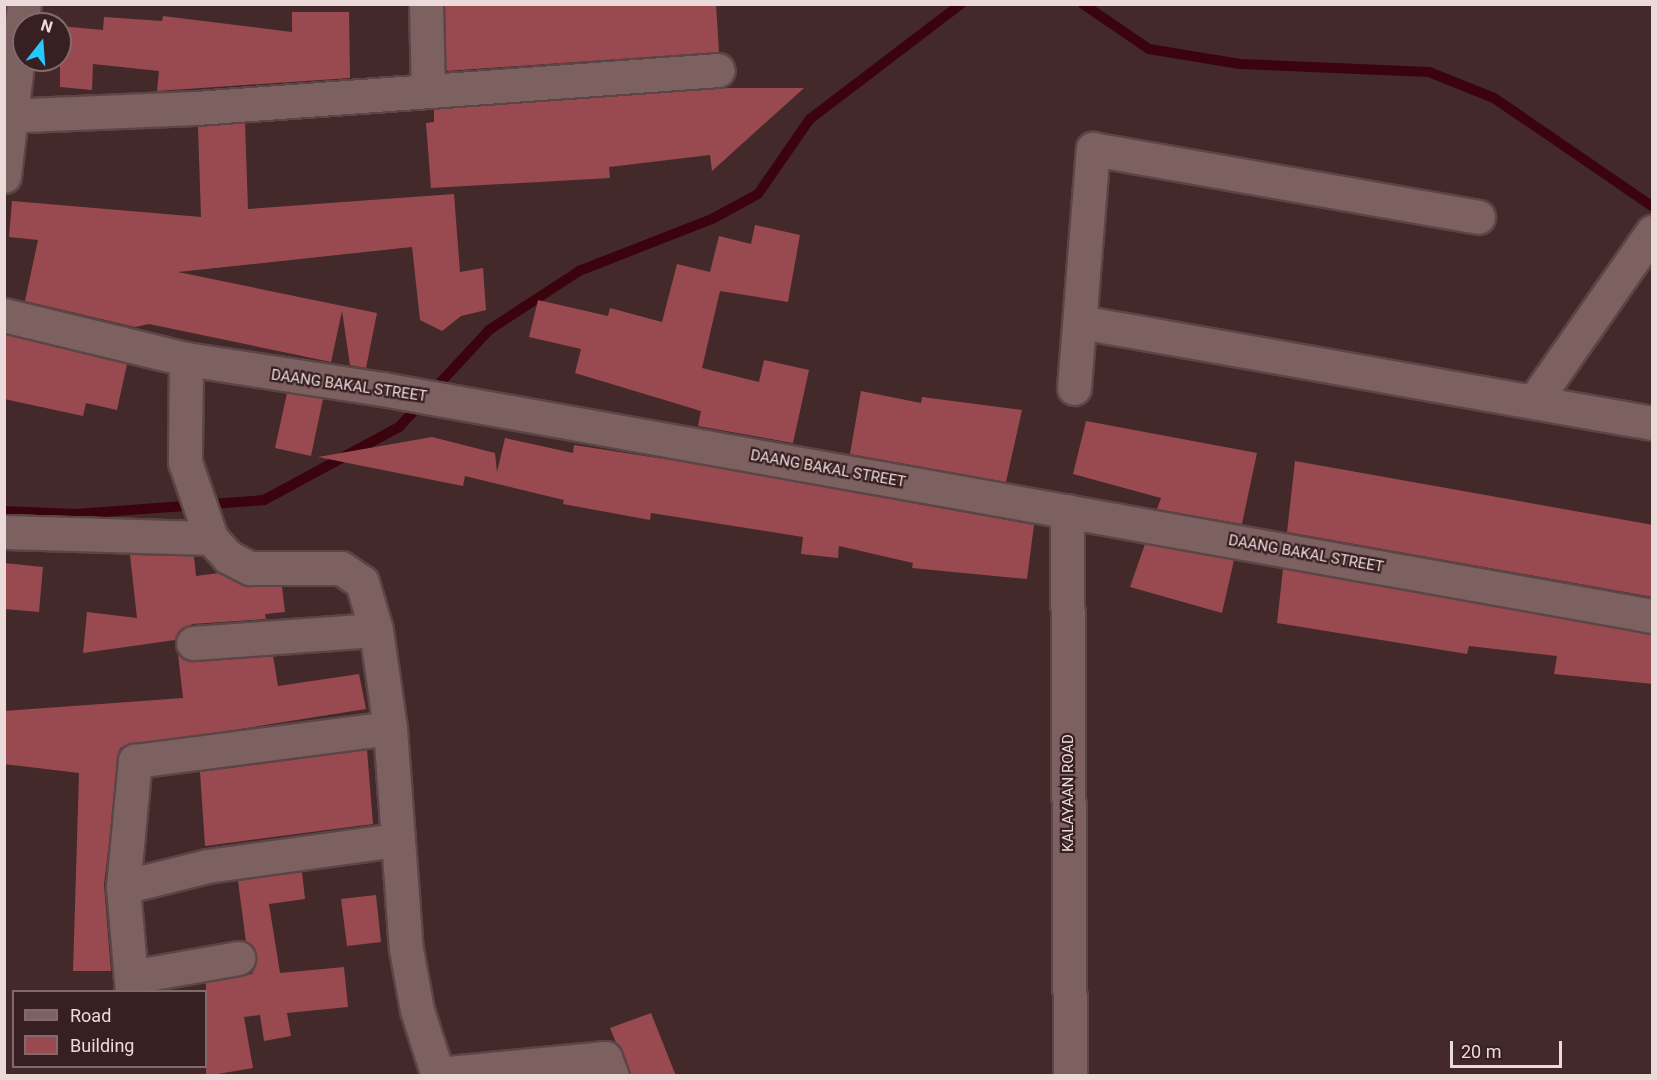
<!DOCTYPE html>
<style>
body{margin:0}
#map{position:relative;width:1657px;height:1080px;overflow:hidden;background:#43292a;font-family:Roboto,sans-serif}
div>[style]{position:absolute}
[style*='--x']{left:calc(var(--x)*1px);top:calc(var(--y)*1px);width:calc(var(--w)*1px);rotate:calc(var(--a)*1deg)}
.stream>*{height:10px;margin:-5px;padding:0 5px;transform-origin:5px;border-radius:5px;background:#3a030d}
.building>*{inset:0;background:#994a50}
.roads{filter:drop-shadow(2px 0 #5b4547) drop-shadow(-2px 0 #5b4547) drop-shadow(0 2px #5b4547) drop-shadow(0 -2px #5b4547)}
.minor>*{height:33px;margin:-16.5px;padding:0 16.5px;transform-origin:16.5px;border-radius:16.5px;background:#7d6060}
span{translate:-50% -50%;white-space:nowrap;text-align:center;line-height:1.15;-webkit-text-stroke:4.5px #381f21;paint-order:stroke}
.street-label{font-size:15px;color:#ecdada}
.frame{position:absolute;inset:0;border:6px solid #ecdada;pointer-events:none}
.legend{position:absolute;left:12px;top:990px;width:195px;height:78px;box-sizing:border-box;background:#381f21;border:2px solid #806a6b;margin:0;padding:8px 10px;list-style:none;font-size:18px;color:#ecdada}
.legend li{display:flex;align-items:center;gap:12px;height:30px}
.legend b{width:30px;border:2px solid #806a6b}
.north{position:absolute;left:12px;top:12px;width:60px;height:60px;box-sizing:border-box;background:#381f21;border:2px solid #806a6b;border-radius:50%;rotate:17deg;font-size:16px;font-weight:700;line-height:24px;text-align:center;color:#ecdada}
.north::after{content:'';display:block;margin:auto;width:21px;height:27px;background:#24c9fe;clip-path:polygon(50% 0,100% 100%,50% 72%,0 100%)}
.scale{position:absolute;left:1450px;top:1041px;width:112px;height:27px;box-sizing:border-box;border:3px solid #ecdada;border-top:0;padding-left:8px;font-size:18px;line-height:21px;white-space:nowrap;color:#ecdada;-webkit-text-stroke:4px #381f21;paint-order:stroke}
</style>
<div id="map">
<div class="stream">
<i style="--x:1083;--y:4;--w:80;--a:34.3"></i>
<i style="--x:1149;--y:49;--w:92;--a:9.4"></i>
<i style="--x:1240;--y:64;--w:189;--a:2.4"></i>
<i style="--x:1429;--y:72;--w:70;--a:21.8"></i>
<i style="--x:1494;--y:98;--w:191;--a:34.4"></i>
<i style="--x:4;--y:511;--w:71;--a:2.4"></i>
<i style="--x:75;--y:514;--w:190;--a:-4.2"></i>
<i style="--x:264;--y:500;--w:153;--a:-28.4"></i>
<i style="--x:399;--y:427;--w:132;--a:-47.1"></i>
<i style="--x:489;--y:330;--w:108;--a:-33.2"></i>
<i style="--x:579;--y:271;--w:143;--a:-21.4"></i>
<i style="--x:712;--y:219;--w:52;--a:-28.5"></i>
<i style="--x:758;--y:194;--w:91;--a:-55.3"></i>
<i style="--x:810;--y:119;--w:190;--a:-37.3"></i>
</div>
<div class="building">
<i style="clip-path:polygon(445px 4px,716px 4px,719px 52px,446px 71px)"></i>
<i style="clip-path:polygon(292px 12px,349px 12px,350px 78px,157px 91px,159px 71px,93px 64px,92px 90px,60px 87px,60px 26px,103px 30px,104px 17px,162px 21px,163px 16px,292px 32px)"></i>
<i style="clip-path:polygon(721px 88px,804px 88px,712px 171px,710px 155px,609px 167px,610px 178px,431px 188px,426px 123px,434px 122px,434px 109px)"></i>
<i style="clip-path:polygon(245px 123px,248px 209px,454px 194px,460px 272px,483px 268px,486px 310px,461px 316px,442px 331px,420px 320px,412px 247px,178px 272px,377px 313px,366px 368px,350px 365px,342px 311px,331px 362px,149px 324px,135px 327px,25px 301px,38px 240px,9px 237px,12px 201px,201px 217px,198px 127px)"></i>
<i style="clip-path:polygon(755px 225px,800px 235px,788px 302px,720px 291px,702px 368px,759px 382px,764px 360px,809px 370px,793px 443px,698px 426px,701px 411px,575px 373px,581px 349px,529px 337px,538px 300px,608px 316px,610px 308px,662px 322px,677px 264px,710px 272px,719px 236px,751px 244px)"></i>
<i style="clip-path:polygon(4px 334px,127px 364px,117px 410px,86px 403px,83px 416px,4px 399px)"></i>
<i style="clip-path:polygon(861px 391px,921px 403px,922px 397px,1022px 410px,1006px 482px,850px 454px)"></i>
<i style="clip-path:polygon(287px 393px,323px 399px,311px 456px,275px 448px)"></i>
<i style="clip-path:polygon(1086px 421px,1257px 453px,1242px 524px,1157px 509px,1161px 498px,1073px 474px)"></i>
<i style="clip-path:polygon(432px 437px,495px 453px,497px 472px,505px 438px,573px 453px,574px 445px,690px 463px,1034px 525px,1027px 579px,912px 568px,913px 563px,839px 546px,838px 558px,801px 554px,803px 537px,651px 513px,650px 520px,563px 504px,564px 500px,465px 476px,463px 486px,318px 457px)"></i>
<i style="clip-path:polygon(1295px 461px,1653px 525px,1653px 597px,1287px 532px)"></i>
<i style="clip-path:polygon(1145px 544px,1234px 560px,1222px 613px,1130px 587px)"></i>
<i style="clip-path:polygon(130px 555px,194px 556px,196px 576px,219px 573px,249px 587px,282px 587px,285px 612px,265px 614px,266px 619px,192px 624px,175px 640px,83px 653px,87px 612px,137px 618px)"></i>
<i style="clip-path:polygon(4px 563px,43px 567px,39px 612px,4px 609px)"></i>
<i style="clip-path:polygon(1283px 569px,1653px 634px,1653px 684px,1554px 674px,1557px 656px,1469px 646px,1467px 654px,1277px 623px)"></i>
<i style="clip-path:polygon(178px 654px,194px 662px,273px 656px,278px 686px,359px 674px,366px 709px,120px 748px,104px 885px,111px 971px,73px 971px,79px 773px,4px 764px,4px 711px,183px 698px)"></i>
<i style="clip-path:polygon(367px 750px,373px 824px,205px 846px,200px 772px)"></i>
<i style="clip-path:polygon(302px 872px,305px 899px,269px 904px,280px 973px,344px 967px,348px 1007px,287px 1013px,291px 1036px,264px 1041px,260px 1015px,244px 1017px,253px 1068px,206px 1076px,206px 983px,252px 974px,256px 964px,256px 954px,246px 942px,238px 881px)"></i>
<i style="clip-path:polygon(376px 895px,381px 942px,347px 946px,341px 899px)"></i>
<i style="clip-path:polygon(651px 1013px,676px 1076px,630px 1076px,617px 1045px,610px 1028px)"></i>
</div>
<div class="roads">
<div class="minor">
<i style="--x:426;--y:4;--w:87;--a:88.7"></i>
<i style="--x:4;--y:116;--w:192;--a:-2.4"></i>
<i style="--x:196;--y:108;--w:523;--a:-4.16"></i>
<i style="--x:4;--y:176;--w:173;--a:-83.4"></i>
<i style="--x:4;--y:315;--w:187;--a:13.6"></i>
<i style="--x:186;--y:359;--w:198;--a:8.7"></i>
<i style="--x:382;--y:389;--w:1290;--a:10.13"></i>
<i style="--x:1080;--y:322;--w:581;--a:10.01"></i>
<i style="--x:186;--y:359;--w:103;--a:90.6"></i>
<i style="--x:185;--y:462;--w:80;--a:71.1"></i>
<i style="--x:211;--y:538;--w:25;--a:48"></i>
<i style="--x:228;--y:557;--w:25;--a:27"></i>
<i style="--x:250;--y:568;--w:91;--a:0"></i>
<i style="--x:341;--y:568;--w:25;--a:34"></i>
<i style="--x:362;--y:582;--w:50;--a:73.7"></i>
<i style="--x:376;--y:630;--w:99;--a:81.9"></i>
<i style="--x:390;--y:728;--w:222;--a:85.9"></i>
<i style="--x:406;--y:949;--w:62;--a:79.8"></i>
<i style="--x:417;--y:1010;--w:69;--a:72.3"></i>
<i style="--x:1074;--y:388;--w:240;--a:-85.5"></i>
<i style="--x:1093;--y:149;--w:391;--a:10"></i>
<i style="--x:1535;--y:400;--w:205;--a:-55.1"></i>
<i style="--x:1067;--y:511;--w:565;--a:89.7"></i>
<i style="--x:4;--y:532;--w:207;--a:1.7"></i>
<i style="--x:193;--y:643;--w:183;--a:-4.1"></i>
<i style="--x:123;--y:887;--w:87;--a:-14"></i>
<i style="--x:207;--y:866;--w:192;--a:-7.8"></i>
<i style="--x:131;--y:977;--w:109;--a:-10.1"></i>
<i style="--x:132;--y:992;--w:105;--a:-94.9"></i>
<i style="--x:123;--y:887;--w:127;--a:-84.6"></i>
<i style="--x:135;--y:761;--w:257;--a:-7.4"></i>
<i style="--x:438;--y:1074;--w:168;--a:-5.5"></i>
<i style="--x:605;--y:1058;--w:19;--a:69"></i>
</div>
</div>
<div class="street-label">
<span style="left:349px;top:386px;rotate:8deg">DAANG BAKAL STREET</span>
<span style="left:828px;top:469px;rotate:10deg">DAANG BAKAL STREET</span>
<span style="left:1306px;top:554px;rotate:10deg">DAANG BAKAL STREET</span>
<span style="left:1069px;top:793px;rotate:-90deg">KALAYAAN ROAD</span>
</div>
<div class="frame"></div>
<ul class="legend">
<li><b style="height:8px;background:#7d6060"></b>Road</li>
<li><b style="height:16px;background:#994a50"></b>Building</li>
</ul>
<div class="north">N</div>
<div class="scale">20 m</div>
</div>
